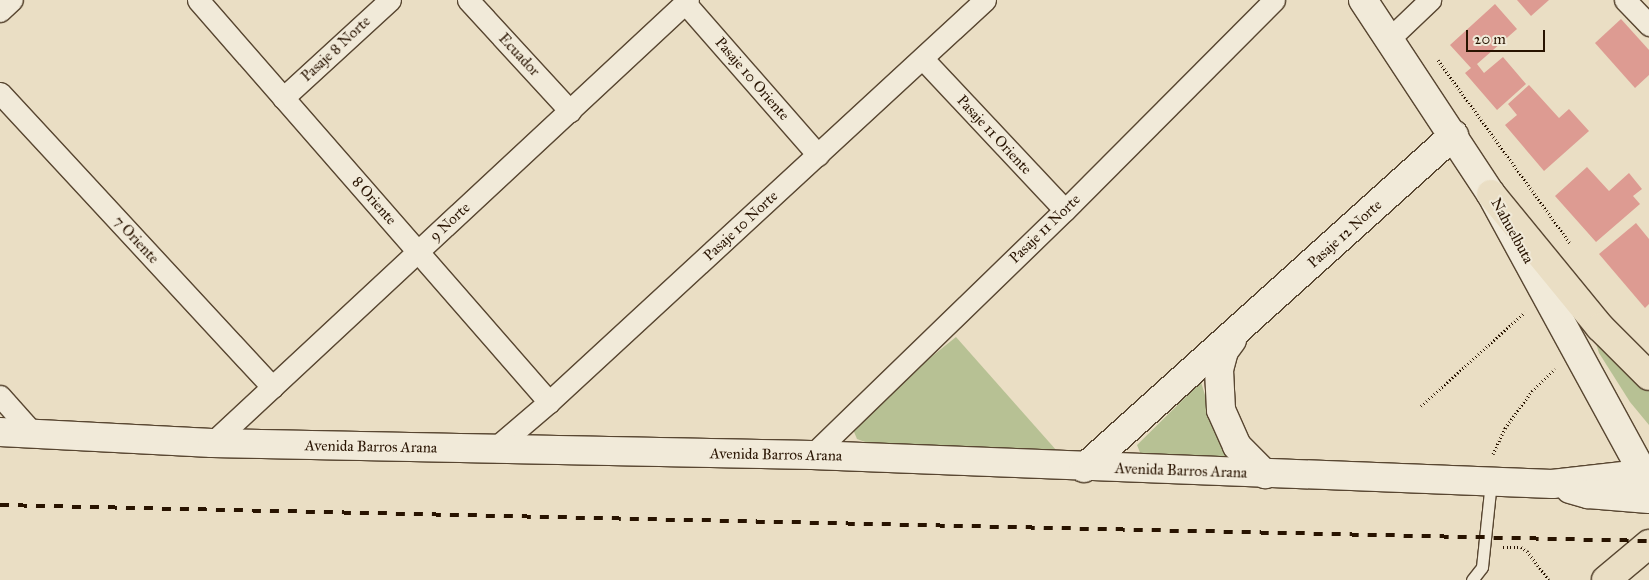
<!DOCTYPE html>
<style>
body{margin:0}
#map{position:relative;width:1649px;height:580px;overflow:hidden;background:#eadec4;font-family:"IM FELL Great Primer",serif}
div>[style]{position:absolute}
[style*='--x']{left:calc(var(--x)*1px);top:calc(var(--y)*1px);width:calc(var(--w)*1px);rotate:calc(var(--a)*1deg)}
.green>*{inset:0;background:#b7c194}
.building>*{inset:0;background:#dd9b92}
.path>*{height:3px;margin-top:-1.5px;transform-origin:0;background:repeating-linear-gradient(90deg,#281300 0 1px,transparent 0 3.5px)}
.roads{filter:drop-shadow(1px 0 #584631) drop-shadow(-1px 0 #584631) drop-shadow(0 1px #584631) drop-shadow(0 -1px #584631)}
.lane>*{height:11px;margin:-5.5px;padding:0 5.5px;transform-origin:5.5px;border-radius:5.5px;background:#f1ead9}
.street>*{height:21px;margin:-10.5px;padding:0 10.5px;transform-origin:10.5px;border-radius:10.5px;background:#f1ead9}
.secondary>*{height:28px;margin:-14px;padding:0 14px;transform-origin:14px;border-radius:14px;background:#f1ead9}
.primary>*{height:28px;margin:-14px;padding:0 14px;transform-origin:14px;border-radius:14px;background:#eadec4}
.rail>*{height:4px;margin-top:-2px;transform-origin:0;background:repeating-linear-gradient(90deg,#281300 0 9px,transparent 0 18px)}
span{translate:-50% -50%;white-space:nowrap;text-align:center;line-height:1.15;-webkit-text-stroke:4px #f1ead9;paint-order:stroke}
.street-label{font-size:15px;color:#281300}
.scale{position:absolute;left:1466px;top:30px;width:79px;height:22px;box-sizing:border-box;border:2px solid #281300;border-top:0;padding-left:6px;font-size:15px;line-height:18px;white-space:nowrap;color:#281300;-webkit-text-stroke:4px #f1ead9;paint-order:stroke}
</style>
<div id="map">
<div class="green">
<i style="clip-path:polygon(956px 337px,1057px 451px,873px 445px,857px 439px,852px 427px,855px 418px)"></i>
<i style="clip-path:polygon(1594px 337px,1649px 384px,1649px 425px,1630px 402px,1599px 353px)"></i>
<i style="clip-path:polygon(1201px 382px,1219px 441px,1236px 460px,1141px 455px,1137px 445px)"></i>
</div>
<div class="building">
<i style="clip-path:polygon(1517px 0,1549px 0,1531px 16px)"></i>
<i style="clip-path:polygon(1495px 4px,1517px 29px,1477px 64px,1484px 73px,1503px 57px,1526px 84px,1497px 110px,1465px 73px,1471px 68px,1450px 45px)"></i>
<i style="clip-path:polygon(1621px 19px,1649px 50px,1649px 75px,1635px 88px,1595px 43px)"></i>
<i style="clip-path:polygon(1529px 85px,1559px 118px,1569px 109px,1589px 131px,1544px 171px,1505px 125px,1517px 115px,1508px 104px)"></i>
<i style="clip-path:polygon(1587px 167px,1609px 191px,1629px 173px,1642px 189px,1633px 196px,1640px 204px,1596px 242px,1555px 196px)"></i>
<i style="clip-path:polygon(1636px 223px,1649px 239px,1649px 304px,1645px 308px,1599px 254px)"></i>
</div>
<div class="path">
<i style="--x:1438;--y:60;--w:226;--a:54.2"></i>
<i style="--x:1421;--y:406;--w:140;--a:-42.1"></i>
<i style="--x:1493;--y:454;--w:29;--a:-65"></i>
<i style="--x:1505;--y:428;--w:46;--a:-53.9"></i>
<i style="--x:1532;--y:391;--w:32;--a:-44"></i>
<i style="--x:1503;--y:547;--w:18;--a:0"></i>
<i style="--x:1521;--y:547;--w:7;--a:34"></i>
<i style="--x:1527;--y:551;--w:36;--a:53"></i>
</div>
<div class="roads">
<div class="lane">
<i style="--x:1472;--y:580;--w:16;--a:-52"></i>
<i style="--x:1482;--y:567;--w:85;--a:-84"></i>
</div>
<div class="street">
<i style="--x:198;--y:0;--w:534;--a:48.87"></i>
<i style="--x:468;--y:0;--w:151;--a:47.4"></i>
<i style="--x:1625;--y:0;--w:35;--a:46"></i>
<i style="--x:685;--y:3;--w:202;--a:48.8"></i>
<i style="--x:0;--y:11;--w:16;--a:-43"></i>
<i style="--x:1389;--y:39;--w:57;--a:-43.6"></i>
<i style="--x:923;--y:59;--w:207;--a:46.8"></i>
<i style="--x:0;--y:93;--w:401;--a:47.2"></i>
<i style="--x:283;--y:98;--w:145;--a:-42.5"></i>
<i style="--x:0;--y:396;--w:50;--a:48.3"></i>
<i style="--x:212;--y:443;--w:650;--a:-42.94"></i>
<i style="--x:494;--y:449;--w:72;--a:-40.5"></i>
<i style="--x:549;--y:402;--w:593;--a:-42.68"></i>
<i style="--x:812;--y:455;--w:352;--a:-44.1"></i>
<i style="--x:1065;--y:210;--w:296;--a:-45.1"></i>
</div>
<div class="secondary">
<i style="--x:1363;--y:0;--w:232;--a:56.6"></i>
<i style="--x:1491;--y:194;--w:318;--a:61.4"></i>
<i style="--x:1232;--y:340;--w:14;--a:126"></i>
<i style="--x:1224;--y:351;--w:20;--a:105"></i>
<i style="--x:1219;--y:370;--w:40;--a:87.1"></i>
<i style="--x:1221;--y:410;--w:39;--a:66"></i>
<i style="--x:1237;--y:446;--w:40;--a:45"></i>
<i style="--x:0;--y:432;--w:212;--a:3"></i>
<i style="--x:212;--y:443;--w:600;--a:1.15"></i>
<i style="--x:812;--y:455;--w:741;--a:2.24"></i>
<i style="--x:1552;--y:484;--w:98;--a:-6.5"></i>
<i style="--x:1084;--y:468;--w:498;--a:-42"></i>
<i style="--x:1570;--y:489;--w:19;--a:16"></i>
<i style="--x:1588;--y:494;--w:61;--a:4.7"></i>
</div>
<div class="primary">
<i style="--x:1491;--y:194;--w:172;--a:50.7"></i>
<i style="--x:1600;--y:327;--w:69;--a:45"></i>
<i style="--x:1606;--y:580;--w:56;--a:-39.9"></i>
</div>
</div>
<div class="rail">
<i style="--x:0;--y:505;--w:1649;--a:1.25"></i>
</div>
<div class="street-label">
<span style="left:336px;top:49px;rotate:-43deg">Pasaje 8 Norte</span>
<span style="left:519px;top:55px;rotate:47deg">Ecuador</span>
<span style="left:752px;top:79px;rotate:49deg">Pasaje 10 Oriente</span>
<span style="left:994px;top:135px;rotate:47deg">Pasaje 11 Oriente</span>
<span style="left:374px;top:201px;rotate:49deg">8 Oriente</span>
<span style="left:450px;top:222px;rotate:-43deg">9 Norte</span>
<span style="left:741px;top:226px;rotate:-43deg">Pasaje 10 Norte</span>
<span style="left:1045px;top:229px;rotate:-44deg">Pasaje 11 Norte</span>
<span style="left:1512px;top:231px;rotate:61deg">Nahuelbuta</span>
<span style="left:1345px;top:234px;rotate:-42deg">Pasaje 12 Norte</span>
<span style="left:136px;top:240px;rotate:47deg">7 Oriente</span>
<span style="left:371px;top:447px;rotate:1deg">Avenida Barros Arana</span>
<span style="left:776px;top:455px;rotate:1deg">Avenida Barros Arana</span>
<span style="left:1181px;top:471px;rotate:2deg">Avenida Barros Arana</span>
</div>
<div class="scale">20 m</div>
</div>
